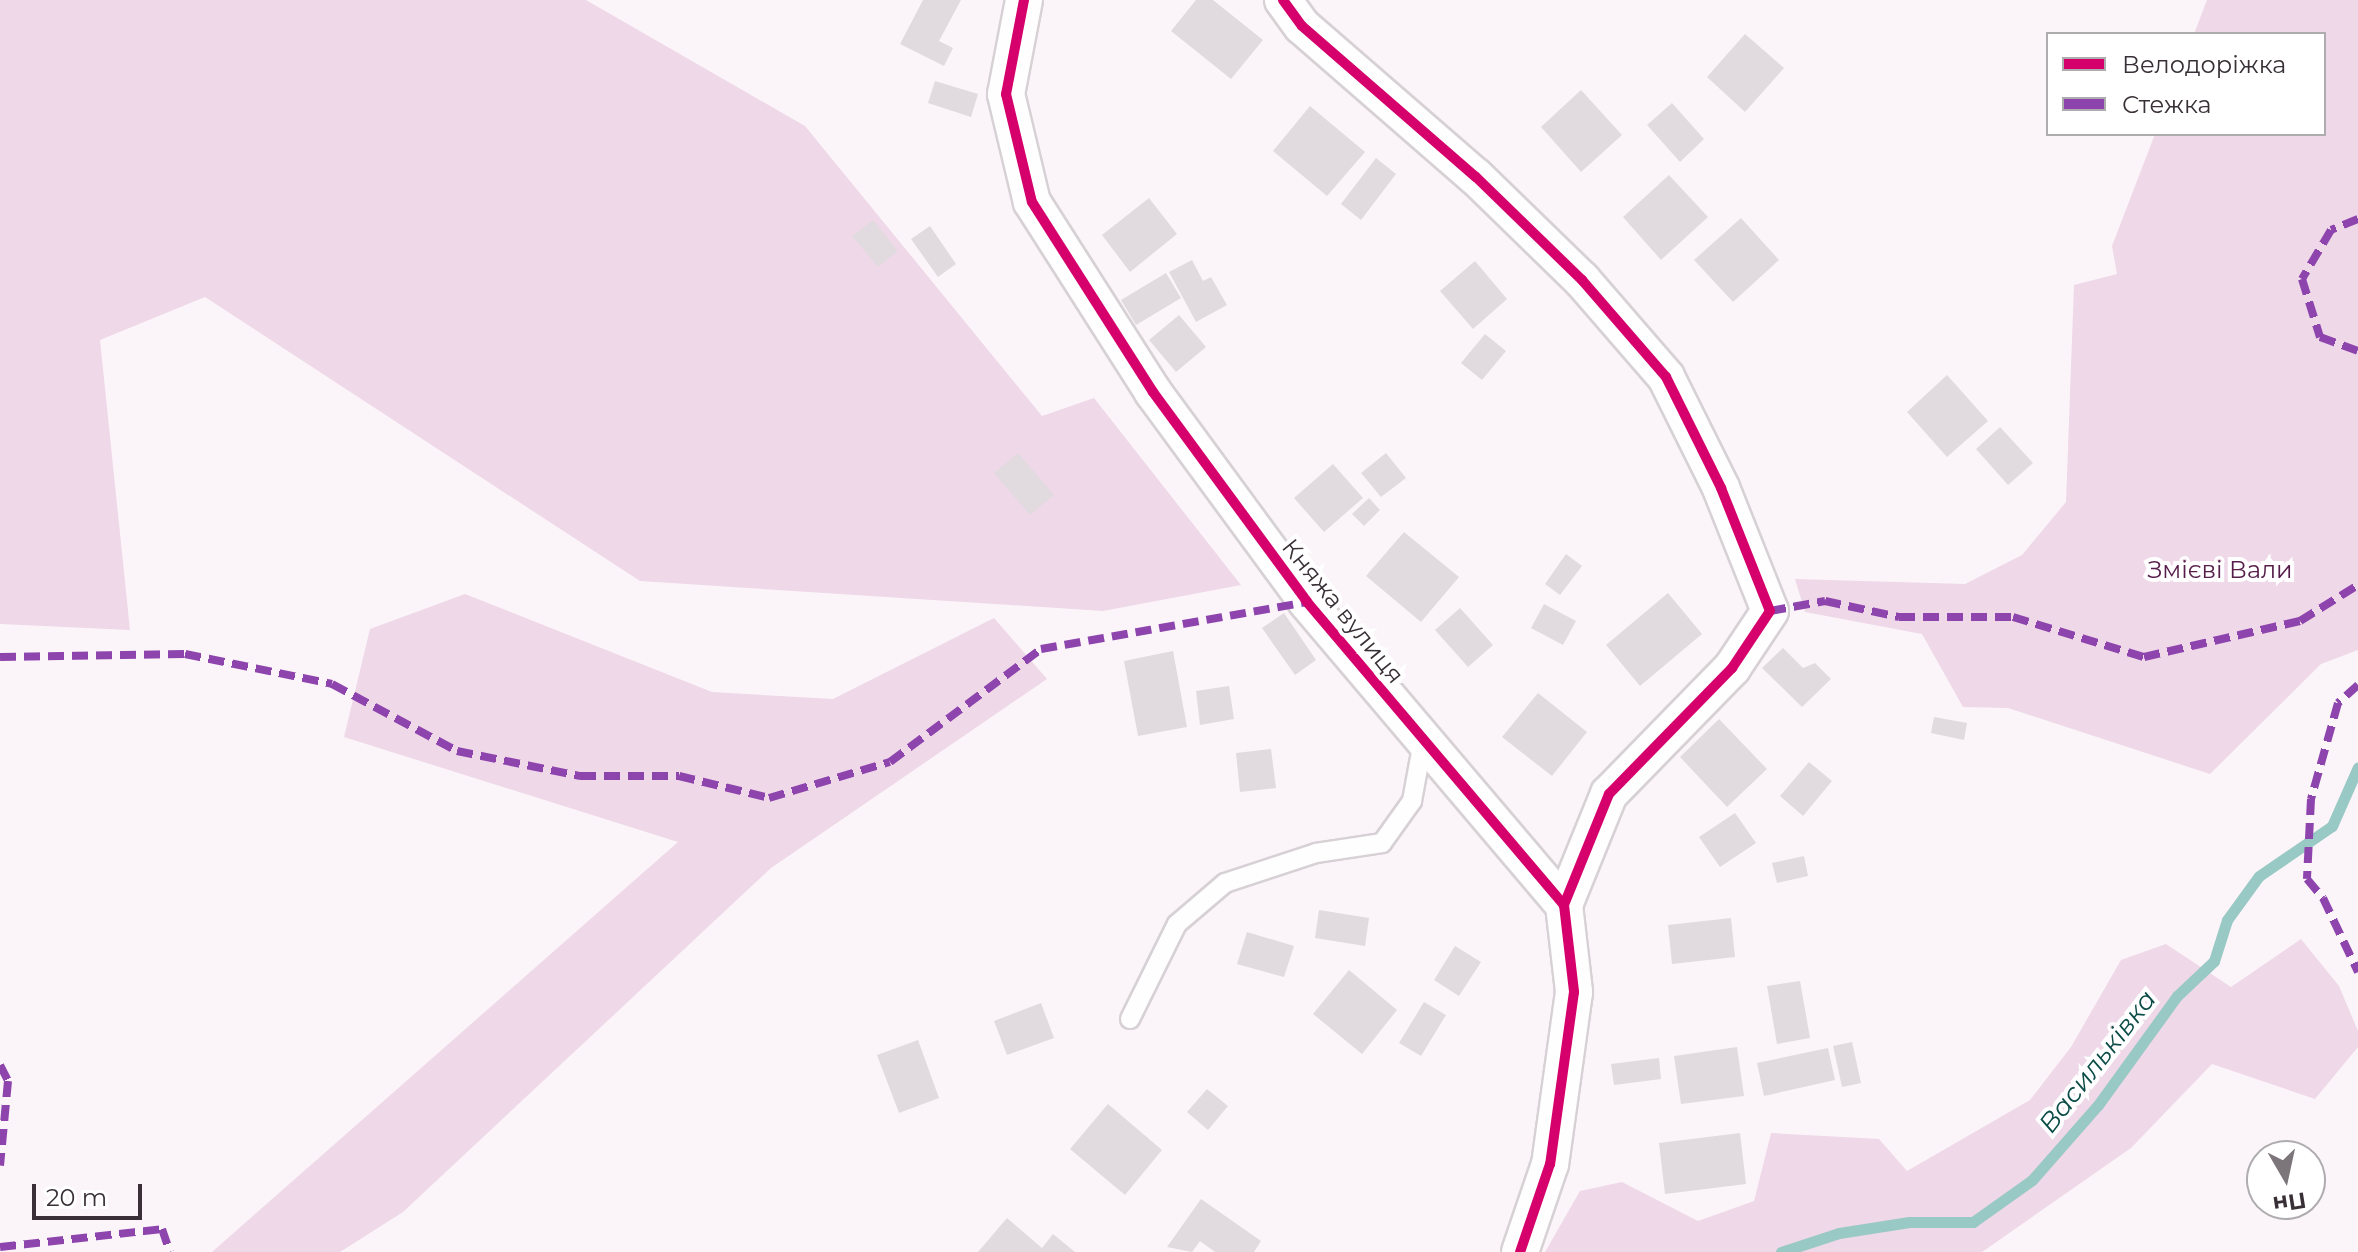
<!DOCTYPE html>
<meta charset="utf-8">
<style>
body{margin:0}
#map{position:relative;width:2358px;height:1252px;overflow:hidden;background:#fbf5f9;font-family:Montserrat,sans-serif}
div>[style]{position:absolute}
[style*='--x']{left:calc(var(--x)*1px);top:calc(var(--y)*1px);width:calc(var(--w)*1px);rotate:calc(var(--a)*1deg)}
.green>*{inset:0;background:#efd8e8}
.stream>*{height:11px;margin:-5.5px;padding:0 5.5px;transform-origin:5.5px;border-radius:5.5px;background:#99c9c4}
.building>*{inset:0;background:#e1dadf}
.roads{filter:drop-shadow(2px 0 #d7d1d5) drop-shadow(-2px 0 #d7d1d5) drop-shadow(0 2px #d7d1d5) drop-shadow(0 -2px #d7d1d5)}
.service>*{height:18px;margin:-9px;padding:0 9px;transform-origin:9px;border-radius:9px;background:#fefefe}
.minor>*{height:36px;margin:-18px;padding:0 18px;transform-origin:18px;border-radius:18px;background:#fefefe}
.quiet>*{height:8px;margin-top:-4px;transform-origin:0;background:repeating-linear-gradient(90deg,#8e44ad 0 16px,transparent 0 24px)}
.cycleway>*{height:10px;margin:-5px;padding:0 5px;transform-origin:5px;border-radius:5px;background:#d6006c}
span{translate:-50% -50%;white-space:nowrap;text-align:center;line-height:1.15;-webkit-text-stroke:8px #fff;paint-order:stroke}
.park-label{font-size:24px;color:#561d4a}
.street-label{font-size:24px;color:#383036}
.water-label{font-size:26px;color:#0b4c46;font-style:italic}
.legend{position:absolute;left:2046px;top:32px;width:280px;height:104px;box-sizing:border-box;background:#fff;border:2px solid #afacaf;margin:0;padding:10px 14px;list-style:none;font-size:24px;color:#383036}
.legend li{display:flex;align-items:center;gap:16px;height:40px}
.legend b{width:40px;border:2px solid #afacaf}
.north{position:absolute;left:2246px;top:1140px;width:80px;height:80px;box-sizing:border-box;background:#fff;border:2px solid #afacaf;border-radius:50%;rotate:171deg;font-size:22px;font-weight:700;line-height:32px;text-align:center;color:#383036}
.north::after{content:'';display:block;margin:auto;width:28px;height:36px;background:#7c757a;clip-path:polygon(50% 0,100% 100%,50% 72%,0 100%)}
.scale{position:absolute;left:32px;top:1184px;width:110px;height:36px;box-sizing:border-box;border:4px solid #383036;border-top:0;padding-left:10px;font-size:24px;line-height:28px;white-space:nowrap;color:#383036;-webkit-text-stroke:6px #fff;paint-order:stroke}
</style>
<div id="map">
<div class="green">
<i style="clip-path:polygon(0 0,586px 0,805px 126px,1042px 416px,1094px 398px,1241px 585px,1103px 611px,640px 581px,205px 297px,100px 340px,130px 630px,0 624px)"></i>
<i style="clip-path:polygon(2207px 0,2358px 0,2358px 650px,2321px 664px,2210px 774px,2008px 708px,1963px 707px,1922px 634px,1805px 612px,1795px 579px,1965px 584px,2022px 555px,2066px 502px,2074px 285px,2117px 274px,2112px 246px,2155px 134px,2324px 134px,2324px 34px,2194px 34px)"></i>
<i style="clip-path:polygon(465px 594px,712px 692px,833px 699px,994px 618px,1047px 679px,771px 868px,403px 1212px,340px 1252px,212px 1252px,678px 842px,344px 737px,370px 629px)"></i>
<i style="clip-path:polygon(2301px 939px,2339px 986px,2358px 1031px,2358px 1047px,2315px 1099px,2212px 1064px,2131px 1148px,1982px 1252px,1545px 1252px,1580px 1191px,1622px 1182px,1698px 1221px,1754px 1201px,1771px 1133px,1879px 1139px,1907px 1171px,2030px 1100px,2071px 1047px,2121px 960px,2166px 944px,2231px 987px)"></i>
</div>
<div class="stream">
<i style="--x:1781;--y:1252;--w:61;--a:-18.1"></i>
<i style="--x:1839;--y:1233;--w:71;--a:-8.9"></i>
<i style="--x:1909;--y:1222;--w:64;--a:0"></i>
<i style="--x:1973;--y:1222;--w:72;--a:-35.4"></i>
<i style="--x:2032;--y:1180;--w:100;--a:-48.7"></i>
<i style="--x:2098;--y:1105;--w:135;--a:-54.1"></i>
<i style="--x:2177;--y:996;--w:51;--a:-43.4"></i>
<i style="--x:2214;--y:961;--w:43;--a:-72.4"></i>
<i style="--x:2227;--y:920;--w:54;--a:-54"></i>
<i style="--x:2259;--y:876;--w:88;--a:-34.4"></i>
<i style="--x:2332;--y:826;--w:64;--a:-66.2"></i>
</div>
<div class="building">
<i style="clip-path:polygon(923px 0,961px 0,939px 41px,953px 48px,944px 66px,900px 44px)"></i>
<i style="clip-path:polygon(1196px 0,1213px 0,1263px 40px,1231px 79px,1171px 31px)"></i>
<i style="clip-path:polygon(1745px 34px,1784px 68px,1745px 112px,1707px 77px)"></i>
<i style="clip-path:polygon(935px 81px,978px 94px,971px 117px,928px 103px)"></i>
<i style="clip-path:polygon(1581px 90px,1622px 135px,1581px 172px,1541px 127px)"></i>
<i style="clip-path:polygon(1672px 103px,1704px 139px,1680px 162px,1647px 125px)"></i>
<i style="clip-path:polygon(1310px 106px,1365px 152px,1327px 196px,1273px 151px)"></i>
<i style="clip-path:polygon(1376px 158px,1396px 174px,1361px 220px,1341px 204px)"></i>
<i style="clip-path:polygon(1669px 175px,1708px 217px,1661px 260px,1623px 217px)"></i>
<i style="clip-path:polygon(1149px 198px,1177px 234px,1130px 272px,1102px 235px)"></i>
<i style="clip-path:polygon(1741px 218px,1779px 260px,1733px 302px,1694px 260px)"></i>
<i style="clip-path:polygon(873px 220px,898px 251px,878px 267px,852px 236px)"></i>
<i style="clip-path:polygon(930px 226px,956px 264px,938px 277px,911px 239px)"></i>
<i style="clip-path:polygon(1192px 260px,1203px 281px,1211px 277px,1227px 305px,1196px 322px,1169px 272px)"></i>
<i style="clip-path:polygon(1475px 261px,1507px 299px,1473px 329px,1440px 291px)"></i>
<i style="clip-path:polygon(1166px 273px,1181px 298px,1136px 325px,1121px 300px)"></i>
<i style="clip-path:polygon(1179px 315px,1206px 347px,1176px 372px,1149px 340px)"></i>
<i style="clip-path:polygon(1485px 334px,1506px 351px,1482px 380px,1461px 363px)"></i>
<i style="clip-path:polygon(1947px 375px,1988px 421px,1947px 457px,1907px 412px)"></i>
<i style="clip-path:polygon(2000px 427px,2033px 463px,2008px 485px,1976px 449px)"></i>
<i style="clip-path:polygon(1018px 453px,1054px 495px,1030px 515px,994px 473px)"></i>
<i style="clip-path:polygon(1386px 453px,1406px 478px,1381px 497px,1361px 473px)"></i>
<i style="clip-path:polygon(1333px 464px,1363px 498px,1324px 532px,1294px 498px)"></i>
<i style="clip-path:polygon(1369px 498px,1380px 510px,1364px 526px,1352px 514px)"></i>
<i style="clip-path:polygon(1404px 532px,1459px 577px,1421px 622px,1366px 576px)"></i>
<i style="clip-path:polygon(1566px 554px,1582px 566px,1560px 595px,1545px 584px)"></i>
<i style="clip-path:polygon(1668px 593px,1702px 634px,1640px 686px,1606px 645px)"></i>
<i style="clip-path:polygon(1544px 604px,1576px 621px,1563px 645px,1531px 628px)"></i>
<i style="clip-path:polygon(1460px 608px,1493px 645px,1468px 667px,1435px 630px)"></i>
<i style="clip-path:polygon(1284px 613px,1316px 660px,1295px 675px,1262px 628px)"></i>
<i style="clip-path:polygon(1783px 648px,1803px 668px,1815px 663px,1831px 679px,1802px 707px,1762px 668px)"></i>
<i style="clip-path:polygon(1173px 651px,1187px 727px,1138px 736px,1124px 661px)"></i>
<i style="clip-path:polygon(1229px 686px,1234px 719px,1200px 725px,1196px 691px)"></i>
<i style="clip-path:polygon(1538px 693px,1587px 732px,1552px 776px,1502px 737px)"></i>
<i style="clip-path:polygon(1934px 717px,1967px 723px,1964px 740px,1931px 733px)"></i>
<i style="clip-path:polygon(1719px 719px,1767px 769px,1727px 807px,1680px 757px)"></i>
<i style="clip-path:polygon(1271px 749px,1276px 788px,1240px 792px,1236px 753px)"></i>
<i style="clip-path:polygon(1809px 762px,1832px 781px,1803px 816px,1780px 796px)"></i>
<i style="clip-path:polygon(1735px 813px,1756px 843px,1720px 867px,1699px 837px)"></i>
<i style="clip-path:polygon(1804px 856px,1808px 876px,1777px 883px,1772px 863px)"></i>
<i style="clip-path:polygon(1319px 910px,1369px 918px,1365px 946px,1315px 938px)"></i>
<i style="clip-path:polygon(1731px 918px,1735px 957px,1672px 964px,1668px 925px)"></i>
<i style="clip-path:polygon(1247px 932px,1294px 946px,1284px 977px,1237px 964px)"></i>
<i style="clip-path:polygon(1455px 946px,1481px 962px,1459px 996px,1434px 980px)"></i>
<i style="clip-path:polygon(1349px 970px,1397px 1010px,1362px 1054px,1313px 1014px)"></i>
<i style="clip-path:polygon(1800px 981px,1810px 1038px,1777px 1044px,1767px 986px)"></i>
<i style="clip-path:polygon(1424px 1002px,1446px 1015px,1421px 1056px,1399px 1043px)"></i>
<i style="clip-path:polygon(1041px 1003px,1054px 1038px,1007px 1055px,994px 1021px)"></i>
<i style="clip-path:polygon(918px 1040px,939px 1098px,899px 1113px,877px 1055px)"></i>
<i style="clip-path:polygon(1852px 1042px,1861px 1083px,1842px 1087px,1833px 1046px)"></i>
<i style="clip-path:polygon(1737px 1047px,1744px 1096px,1681px 1104px,1674px 1056px)"></i>
<i style="clip-path:polygon(1828px 1048px,1835px 1080px,1764px 1096px,1757px 1063px)"></i>
<i style="clip-path:polygon(1659px 1058px,1661px 1079px,1614px 1085px,1611px 1064px)"></i>
<i style="clip-path:polygon(1207px 1089px,1228px 1106px,1208px 1130px,1187px 1112px)"></i>
<i style="clip-path:polygon(1108px 1104px,1162px 1150px,1125px 1195px,1070px 1149px)"></i>
<i style="clip-path:polygon(1740px 1133px,1746px 1184px,1665px 1194px,1659px 1143px)"></i>
<i style="clip-path:polygon(1201px 1199px,1261px 1241px,1254px 1252px,1215px 1252px,1200px 1241px,1192px 1252px,1167px 1247px)"></i>
<i style="clip-path:polygon(1007px 1218px,1042px 1248px,1053px 1234px,1075px 1252px,978px 1252px)"></i>
</div>
<div class="roads">
<div class="service">
<i style="--x:1130;--y:1019;--w:106;--a:-63.7"></i>
<i style="--x:1177;--y:924;--w:63;--a:-40.5"></i>
<i style="--x:1225;--y:883;--w:96;--a:-18.2"></i>
<i style="--x:1316;--y:853;--w:67;--a:-8.6"></i>
<i style="--x:1382;--y:843;--w:52;--a:-54.5"></i>
<i style="--x:1412;--y:801;--w:61;--a:-79.6"></i>
</div>
<div class="minor">
<i style="--x:1024;--y:0;--w:96;--a:100.8"></i>
<i style="--x:1006;--y:94;--w:111;--a:76.5"></i>
<i style="--x:1032;--y:202;--w:225;--a:57.5"></i>
<i style="--x:1153;--y:392;--w:260;--a:53.7"></i>
<i style="--x:1307;--y:602;--w:397;--a:49.7"></i>
<i style="--x:1564;--y:905;--w:88;--a:83.4"></i>
<i style="--x:1574;--y:992;--w:174;--a:97.9"></i>
<i style="--x:1550;--y:1164;--w:93;--a:108.8"></i>
<i style="--x:1283;--y:0;--w:32;--a:54"></i>
<i style="--x:1302;--y:26;--w:230;--a:41"></i>
<i style="--x:1476;--y:177;--w:148;--a:44.2"></i>
<i style="--x:1582;--y:280;--w:128;--a:49.1"></i>
<i style="--x:1666;--y:377;--w:124;--a:63.6"></i>
<i style="--x:1721;--y:488;--w:132;--a:68.3"></i>
<i style="--x:1770;--y:611;--w:69;--a:123.7"></i>
<i style="--x:1732;--y:668;--w:176;--a:134.3"></i>
<i style="--x:1609;--y:794;--w:120;--a:112.1"></i>
</div>
</div>
<div class="quiet">
<i style="--x:2358;--y:219;--w:29;--a:158"></i>
<i style="--x:2331;--y:230;--w:57;--a:120.6"></i>
<i style="--x:2302;--y:279;--w:61;--a:72.8"></i>
<i style="--x:2320;--y:337;--w:40;--a:20.2"></i>
<i style="--x:1770;--y:611;--w:56;--a:-10.3"></i>
<i style="--x:1825;--y:601;--w:76;--a:12.2"></i>
<i style="--x:1899;--y:617;--w:114;--a:0"></i>
<i style="--x:2013;--y:617;--w:137;--a:17"></i>
<i style="--x:2144;--y:657;--w:160;--a:-13"></i>
<i style="--x:2300;--y:621;--w:68;--a:-31.8"></i>
<i style="--x:0;--y:657;--w:185;--a:-0.9"></i>
<i style="--x:185;--y:654;--w:150;--a:11.5"></i>
<i style="--x:332;--y:684;--w:142;--a:28.2"></i>
<i style="--x:457;--y:751;--w:126;--a:11.5"></i>
<i style="--x:580;--y:776;--w:99;--a:0"></i>
<i style="--x:679;--y:776;--w:93;--a:13.7"></i>
<i style="--x:769;--y:798;--w:126;--a:-16.6"></i>
<i style="--x:890;--y:762;--w:189;--a:-36.8"></i>
<i style="--x:1041;--y:649;--w:270;--a:-10"></i>
<i style="--x:2358;--y:685;--w:27;--a:138"></i>
<i style="--x:2338;--y:703;--w:100;--a:105.7"></i>
<i style="--x:2311;--y:799;--w:80;--a:92.9"></i>
<i style="--x:2307;--y:879;--w:25;--a:50"></i>
<i style="--x:2323;--y:898;--w:82;--a:64.7"></i>
<i style="--x:0;--y:1065;--w:18;--a:63"></i>
<i style="--x:8;--y:1081;--w:85;--a:95.4"></i>
<i style="--x:0;--y:1247;--w:163;--a:-6.3"></i>
<i style="--x:162;--y:1229;--w:24;--a:71"></i>
</div>
<div class="cycleway">
<i style="--x:1024;--y:0;--w:96;--a:100.8"></i>
<i style="--x:1006;--y:94;--w:111;--a:76.5"></i>
<i style="--x:1032;--y:202;--w:225;--a:57.5"></i>
<i style="--x:1153;--y:392;--w:260;--a:53.7"></i>
<i style="--x:1307;--y:602;--w:397;--a:49.7"></i>
<i style="--x:1564;--y:905;--w:88;--a:83.4"></i>
<i style="--x:1574;--y:992;--w:174;--a:97.9"></i>
<i style="--x:1550;--y:1164;--w:93;--a:108.8"></i>
<i style="--x:1283;--y:0;--w:32;--a:54"></i>
<i style="--x:1302;--y:26;--w:230;--a:41"></i>
<i style="--x:1476;--y:177;--w:148;--a:44.2"></i>
<i style="--x:1582;--y:280;--w:128;--a:49.1"></i>
<i style="--x:1666;--y:377;--w:124;--a:63.6"></i>
<i style="--x:1721;--y:488;--w:132;--a:68.3"></i>
<i style="--x:1770;--y:611;--w:69;--a:123.7"></i>
<i style="--x:1732;--y:668;--w:176;--a:134.3"></i>
<i style="--x:1609;--y:794;--w:120;--a:112.1"></i>
</div>
<div class="park-label">
<span style="left:2220px;top:570px">Змієві Вали</span>
</div>
<div class="street-label">
<span style="left:1343px;top:611px;rotate:51deg">Княжа вулиця</span>
</div>
<div class="water-label">
<span style="left:2098px;top:1062px;rotate:-52deg">Васильківка</span>
</div>
<ul class="legend">
<li><b style="height:10px;background:#d6006c"></b>Велодоріжка</li>
<li><b style="height:10px;background:#8e44ad"></b>Стежка</li>
</ul>
<div class="north">Пн</div>
<div class="scale">20 m</div>
</div>
